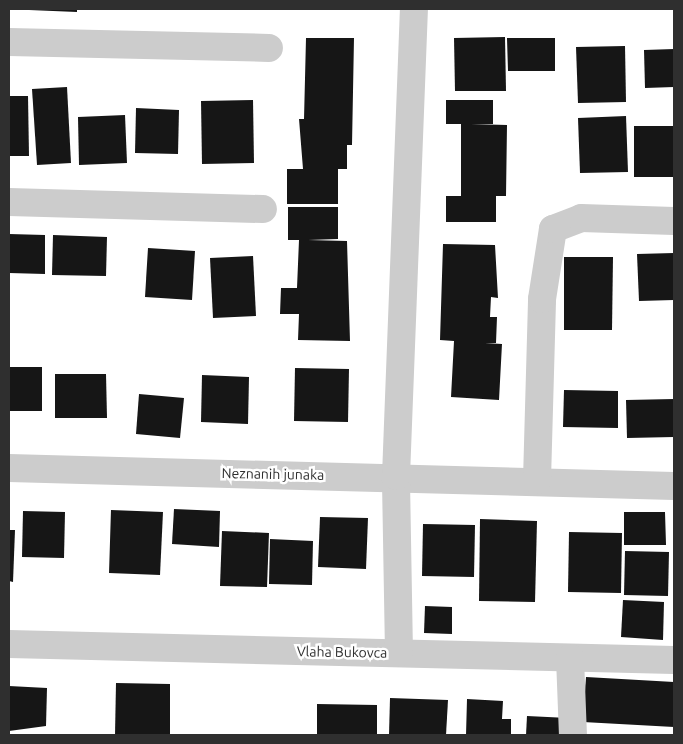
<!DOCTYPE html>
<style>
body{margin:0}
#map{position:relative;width:683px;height:744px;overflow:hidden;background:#fff;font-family:Ubuntu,sans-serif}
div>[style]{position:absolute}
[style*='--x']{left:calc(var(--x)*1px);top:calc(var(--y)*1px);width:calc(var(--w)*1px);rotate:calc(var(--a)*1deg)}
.building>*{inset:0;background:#161616}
.minor>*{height:28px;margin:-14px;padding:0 14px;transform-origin:14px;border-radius:14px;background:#ccc}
span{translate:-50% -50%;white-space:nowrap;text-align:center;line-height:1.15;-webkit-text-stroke:5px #fff;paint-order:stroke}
.street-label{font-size:14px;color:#2f2f2f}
.frame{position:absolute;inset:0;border:10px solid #2f2f2f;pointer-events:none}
</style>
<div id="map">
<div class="building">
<i style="clip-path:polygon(29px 9px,77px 9px,77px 12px,29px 10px)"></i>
<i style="clip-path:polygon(505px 37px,506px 91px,455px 91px,454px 38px)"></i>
<i style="clip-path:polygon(306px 38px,354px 38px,352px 145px,347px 145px,347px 169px,338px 169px,338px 204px,287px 204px,287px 169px,303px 169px,299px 119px,304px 119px)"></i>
<i style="clip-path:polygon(507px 38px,555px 38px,555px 71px,508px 71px)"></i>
<i style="clip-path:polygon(625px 46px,626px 102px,578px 103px,576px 47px)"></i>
<i style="clip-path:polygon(674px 49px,674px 87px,645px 88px,644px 50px)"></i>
<i style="clip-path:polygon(67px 87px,71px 163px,37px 165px,32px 89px)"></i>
<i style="clip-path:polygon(9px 96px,28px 96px,29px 156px,9px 156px)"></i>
<i style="clip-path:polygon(253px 100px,254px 163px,202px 164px,201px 101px)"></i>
<i style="clip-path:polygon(446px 100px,493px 100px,493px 124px,471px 124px,507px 125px,506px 196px,496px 196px,496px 222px,446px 222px,446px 196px,461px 196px,461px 124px,446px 124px)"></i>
<i style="clip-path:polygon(136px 108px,179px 110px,178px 154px,135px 153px)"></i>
<i style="clip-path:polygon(125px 115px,127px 163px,79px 165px,78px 117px)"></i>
<i style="clip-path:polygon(626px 116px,628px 172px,580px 173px,578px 118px)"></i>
<i style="clip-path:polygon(634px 126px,674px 126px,674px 177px,634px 177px)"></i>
<i style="clip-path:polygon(288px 207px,338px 207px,338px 239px,308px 240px,347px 241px,350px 341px,298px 340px,299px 314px,280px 314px,281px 288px,297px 288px,299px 240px,288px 240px)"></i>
<i style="clip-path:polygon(9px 234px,45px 235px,45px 274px,9px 273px)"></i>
<i style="clip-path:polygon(53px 235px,107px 237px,106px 276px,52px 275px)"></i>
<i style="clip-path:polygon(443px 244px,495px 245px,498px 298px,491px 297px,490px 317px,497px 317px,496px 343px,485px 343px,502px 344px,499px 400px,451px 397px,454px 341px,440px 340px)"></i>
<i style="clip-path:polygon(148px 248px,195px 251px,192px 300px,145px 297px)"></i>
<i style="clip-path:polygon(674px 253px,674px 300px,639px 301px,637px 254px)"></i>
<i style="clip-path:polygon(253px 256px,256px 316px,213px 318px,210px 258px)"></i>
<i style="clip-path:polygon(564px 257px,613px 257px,612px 330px,564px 330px)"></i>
<i style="clip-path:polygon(9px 367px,42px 367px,42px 411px,9px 411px)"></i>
<i style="clip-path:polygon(295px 368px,349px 369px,348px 422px,294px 421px)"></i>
<i style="clip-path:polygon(55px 374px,106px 374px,107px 418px,55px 418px)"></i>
<i style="clip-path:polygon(202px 375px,249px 377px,248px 424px,201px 422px)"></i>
<i style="clip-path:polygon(564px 390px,618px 391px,618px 428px,563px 427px)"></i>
<i style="clip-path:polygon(139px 394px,184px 398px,180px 438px,136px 434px)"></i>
<i style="clip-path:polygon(674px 399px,674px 437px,627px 438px,626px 400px)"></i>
<i style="clip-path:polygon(174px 509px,220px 511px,219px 547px,172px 544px)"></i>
<i style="clip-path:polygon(111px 510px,163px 512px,160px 575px,109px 573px)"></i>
<i style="clip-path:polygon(23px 511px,65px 512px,64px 558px,22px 557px)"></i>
<i style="clip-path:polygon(624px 512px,665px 512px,666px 545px,624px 545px)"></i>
<i style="clip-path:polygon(320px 517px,368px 518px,366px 569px,318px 567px)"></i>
<i style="clip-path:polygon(480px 519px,537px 521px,535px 602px,479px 601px)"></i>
<i style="clip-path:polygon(423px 524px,475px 525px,474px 577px,422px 576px)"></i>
<i style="clip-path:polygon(9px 530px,15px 530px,13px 582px,9px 581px)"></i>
<i style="clip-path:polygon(222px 531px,269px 533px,267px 587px,220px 586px)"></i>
<i style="clip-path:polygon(569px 532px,622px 533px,621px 593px,568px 592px)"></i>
<i style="clip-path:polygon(270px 539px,313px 541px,312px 585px,269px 584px)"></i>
<i style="clip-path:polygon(625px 551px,669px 552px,668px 596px,624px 595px)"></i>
<i style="clip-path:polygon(623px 600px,664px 602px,663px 640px,621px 637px)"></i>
<i style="clip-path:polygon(425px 606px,452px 607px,452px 634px,424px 633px)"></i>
<i style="clip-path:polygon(586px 677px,674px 682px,674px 727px,583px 722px)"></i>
<i style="clip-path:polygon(116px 683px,170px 684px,170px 735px,115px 735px)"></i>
<i style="clip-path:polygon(9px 686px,47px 688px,46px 726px,9px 731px)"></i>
<i style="clip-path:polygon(390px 698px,448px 700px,446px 735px,389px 735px)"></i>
<i style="clip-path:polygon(467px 699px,503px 701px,502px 719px,511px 719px,511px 735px,466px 735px)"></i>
<i style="clip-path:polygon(317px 704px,377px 705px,377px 735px,317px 735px)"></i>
<i style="clip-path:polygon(527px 716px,568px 718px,567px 735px,526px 735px)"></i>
</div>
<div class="minor">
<i style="--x:9;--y:42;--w:260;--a:1.3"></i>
<i style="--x:9;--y:202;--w:254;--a:1.6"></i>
<i style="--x:9;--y:468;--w:665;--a:1.55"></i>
<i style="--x:537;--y:480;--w:181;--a:-88.4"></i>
<i style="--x:542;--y:299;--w:71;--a:-81.1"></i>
<i style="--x:553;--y:229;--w:30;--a:-21"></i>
<i style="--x:581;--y:218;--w:93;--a:1.8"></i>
<i style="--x:9;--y:644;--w:665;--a:1.38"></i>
<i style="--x:399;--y:653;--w:177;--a:-91"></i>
<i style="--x:396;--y:476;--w:467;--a:-87.8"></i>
<i style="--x:570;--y:658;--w:77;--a:87.8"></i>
</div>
<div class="street-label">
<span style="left:273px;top:474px;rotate:1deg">Neznanih junaka</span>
<span style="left:342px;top:652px;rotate:1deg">Vlaha Bukovca</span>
</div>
<div class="frame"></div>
</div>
